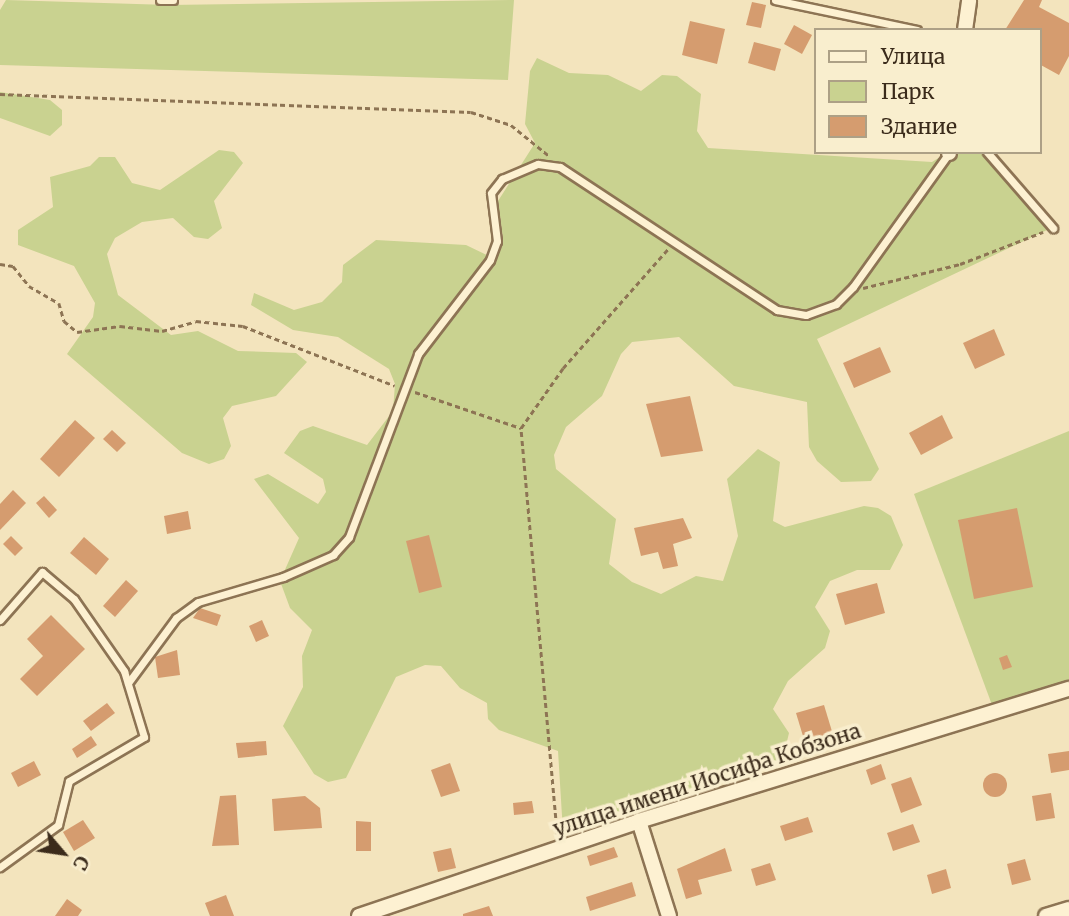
<!DOCTYPE html>
<meta charset="utf-8">
<style>
body{margin:0}
#map{position:relative;width:1069px;height:916px;overflow:hidden;background:#f3e4bd;font-family:Merriweather,serif}
div>[style]{position:absolute}
[style*='--x']{left:calc(var(--x)*1px);top:calc(var(--y)*1px);width:calc(var(--w)*1px);rotate:calc(var(--a)*1deg)}
.green>*{inset:0;background:#c9d290}
.building>*{inset:0;background:#d59c6f}
.round{border-radius:50%}
.path>*{height:2.5px;margin-top:-1.25px;transform-origin:0;background:repeating-linear-gradient(90deg,#8d7454 0 5px,transparent 0 8.5px)}
.roads{filter:drop-shadow(2px 0 #8d7454) drop-shadow(-2px 0 #8d7454) drop-shadow(0 2px #8d7454) drop-shadow(0 -2px #8d7454)}
.lane>*{height:7px;margin:-3.5px;padding:0 3.5px;transform-origin:3.5px;border-radius:3.5px;background:#fdf1d2}
.street>*{height:14px;margin:-7px;padding:0 7px;transform-origin:7px;border-radius:7px;background:#fdf1d2}
span{translate:-50% -50%;white-space:nowrap;text-align:center;line-height:1.15;-webkit-text-stroke:7px #f9eece;paint-order:stroke}
.street-label{font-size:21px;color:#3b2b1b}
.legend{position:absolute;left:814px;top:28px;width:228px;height:126px;box-sizing:border-box;background:#f9eece;border:2px solid #ada086;margin:0;padding:9px 12px;list-style:none;font-size:21px;color:#3b2b1b}
.legend li{display:flex;align-items:center;gap:14px;height:35px}
.legend b{width:35px;border:2px solid #ada086}
.north{position:absolute;left:28px;top:818px;width:70px;height:70px;-webkit-text-stroke:5px #f9eece;paint-order:stroke;rotate:119deg;font-size:19px;font-weight:700;line-height:28px;text-align:center;color:#3b2b1b}
.north::after{content:'';display:block;margin:auto;width:24px;height:32px;background:#3b2b1b;clip-path:polygon(50% 0,100% 100%,50% 72%,0 100%)}
</style>
<div id="map">
<div class="green">
<i style="clip-path:polygon(6px 0,169px 5px,514px 0,508px 80px,0 65px,0 10px)"></i>
<i style="clip-path:polygon(537px 58px,569px 73px,608px 75px,641px 91px,662px 75px,677px 76px,701px 94px,697px 131px,708px 148px,932px 162px,948px 152px,984px 152px,1047px 230px,817px 339px,879px 469px,871px 481px,841px 482px,817px 461px,809px 447px,807px 402px,734px 386px,679px 337px,632px 342px,621px 354px,602px 396px,566px 427px,554px 455px,556px 469px,616px 519px,609px 564px,632px 582px,661px 594px,696px 576px,723px 581px,738px 536px,727px 479px,758px 449px,780px 462px,773px 521px,785px 527px,864px 506px,878px 508px,891px 516px,903px 545px,890px 570px,857px 570px,830px 581px,815px 607px,830px 631px,825px 648px,788px 681px,773px 709px,789px 733px,782px 762px,577px 834px,563px 832px,558px 751px,499px 730px,488px 719px,487px 703px,460px 688px,441px 666px,425px 665px,396px 677px,346px 778px,328px 782px,314px 774px,283px 726px,303px 687px,302px 656px,312px 630px,290px 608px,280px 581px,299px 538px,254px 479px,268px 474px,318px 504px,326px 492px,323px 479px,284px 453px,300px 431px,313px 426px,367px 445px,393px 411px,395px 384px,389px 369px,338px 337px,293px 330px,251px 305px,254px 293px,294px 310px,322px 302px,342px 282px,343px 265px,376px 240px,466px 245px,495px 259px,503px 239px,498px 201px,535px 143px,525px 124px,530px 71px)"></i>
<i style="clip-path:polygon(0 92px,50px 100px,62px 110px,62px 125px,50px 136px,0 118px)"></i>
<i style="clip-path:polygon(219px 150px,234px 152px,243px 163px,214px 201px,222px 228px,208px 239px,194px 237px,173px 218px,142px 222px,115px 238px,107px 254px,118px 295px,171px 335px,198px 331px,238px 351px,296px 353px,307px 362px,276px 396px,232px 406px,223px 418px,231px 446px,224px 459px,209px 464px,182px 453px,67px 354px,93px 317px,95px 303px,74px 266px,18px 245px,18px 230px,53px 207px,50px 177px,90px 166px,99px 157px,115px 157px,132px 183px,160px 190px)"></i>
<i style="clip-path:polygon(1069px 431px,1069px 681px,992px 705px,914px 494px)"></i>
</div>
<div class="building">
<i style="clip-path:polygon(1024px 0,1042px 0,1039px 7px,1069px 23px,1069px 56px,1059px 75px,1039px 64px,1039px 30px,1005px 30px)"></i>
<i style="clip-path:polygon(752px 2px,766px 5px,761px 28px,746px 25px)"></i>
<i style="clip-path:polygon(690px 21px,725px 29px,717px 64px,682px 55px)"></i>
<i style="clip-path:polygon(794px 25px,812px 35px,802px 54px,784px 44px)"></i>
<i style="clip-path:polygon(754px 42px,781px 49px,775px 71px,748px 63px)"></i>
<i style="clip-path:polygon(994px 329px,1005px 355px,975px 369px,963px 343px)"></i>
<i style="clip-path:polygon(880px 347px,891px 372px,854px 388px,843px 363px)"></i>
<i style="clip-path:polygon(690px 396px,703px 451px,661px 457px,646px 404px)"></i>
<i style="clip-path:polygon(942px 415px,953px 438px,921px 455px,909px 433px)"></i>
<i style="clip-path:polygon(75px 420px,95px 438px,59px 477px,40px 459px)"></i>
<i style="clip-path:polygon(112px 430px,126px 443px,117px 452px,103px 439px)"></i>
<i style="clip-path:polygon(13px 490px,26px 503px,0 530px,0 504px)"></i>
<i style="clip-path:polygon(44px 496px,57px 510px,49px 518px,36px 503px)"></i>
<i style="clip-path:polygon(1017px 508px,1033px 587px,974px 599px,958px 520px)"></i>
<i style="clip-path:polygon(188px 511px,191px 529px,167px 534px,164px 516px)"></i>
<i style="clip-path:polygon(683px 518px,692px 538px,673px 544px,678px 566px,663px 569px,658px 552px,641px 556px,634px 528px)"></i>
<i style="clip-path:polygon(429px 535px,442px 587px,419px 593px,406px 541px)"></i>
<i style="clip-path:polygon(11px 536px,23px 548px,15px 556px,3px 544px)"></i>
<i style="clip-path:polygon(84px 537px,109px 559px,96px 575px,70px 553px)"></i>
<i style="clip-path:polygon(126px 580px,138px 591px,115px 617px,103px 606px)"></i>
<i style="clip-path:polygon(877px 583px,885px 613px,845px 625px,836px 594px)"></i>
<i style="clip-path:polygon(200px 608px,221px 615px,217px 626px,193px 618px)"></i>
<i style="clip-path:polygon(51px 615px,85px 649px,37px 696px,20px 679px,43px 656px,27px 639px)"></i>
<i style="clip-path:polygon(262px 620px,269px 636px,256px 642px,249px 626px)"></i>
<i style="clip-path:polygon(177px 650px,180px 675px,158px 678px,155px 657px)"></i>
<i style="clip-path:polygon(1007px 655px,1012px 667px,1003px 670px,999px 658px)"></i>
<i style="clip-path:polygon(107px 703px,115px 713px,91px 731px,83px 721px)"></i>
<i style="clip-path:polygon(824px 705px,834px 738px,806px 746px,796px 713px)"></i>
<i style="clip-path:polygon(91px 736px,97px 745px,77px 758px,72px 749px)"></i>
<i style="clip-path:polygon(266px 741px,267px 755px,238px 758px,236px 743px)"></i>
<i style="clip-path:polygon(1069px 751px,1069px 770px,1051px 773px,1048px 754px)"></i>
<i style="clip-path:polygon(34px 761px,41px 775px,18px 787px,11px 773px)"></i>
<i style="clip-path:polygon(450px 763px,460px 791px,441px 797px,431px 770px)"></i>
<i style="clip-path:polygon(881px 764px,886px 779px,871px 785px,866px 770px)"></i>
<i class="round" style="left:983px;top:773px;width:24px;height:24px"></i>
<i style="clip-path:polygon(911px 777px,922px 805px,901px 813px,891px 784px)"></i>
<i style="clip-path:polygon(1051px 793px,1055px 818px,1036px 821px,1032px 796px)"></i>
<i style="clip-path:polygon(236px 795px,239px 845px,212px 846px,220px 796px)"></i>
<i style="clip-path:polygon(305px 796px,320px 808px,322px 828px,274px 831px,272px 799px)"></i>
<i style="clip-path:polygon(532px 801px,534px 813px,514px 815px,513px 803px)"></i>
<i style="clip-path:polygon(808px 817px,813px 832px,785px 841px,780px 826px)"></i>
<i style="clip-path:polygon(83px 820px,95px 838px,74px 851px,63px 832px)"></i>
<i style="clip-path:polygon(356px 821px,371px 822px,371px 851px,356px 851px)"></i>
<i style="clip-path:polygon(913px 824px,920px 842px,893px 851px,887px 833px)"></i>
<i style="clip-path:polygon(614px 847px,618px 857px,590px 866px,587px 856px)"></i>
<i style="clip-path:polygon(451px 848px,456px 868px,438px 872px,433px 852px)"></i>
<i style="clip-path:polygon(725px 848px,732px 871px,698px 880px,702px 894px,686px 899px,677px 869px)"></i>
<i style="clip-path:polygon(1025px 859px,1031px 880px,1012px 885px,1007px 864px)"></i>
<i style="clip-path:polygon(770px 863px,776px 880px,756px 886px,751px 869px)"></i>
<i style="clip-path:polygon(946px 869px,951px 888px,932px 894px,927px 875px)"></i>
<i style="clip-path:polygon(632px 882px,636px 896px,590px 911px,586px 897px)"></i>
<i style="clip-path:polygon(226px 895px,234px 916px,210px 916px,205px 903px)"></i>
<i style="clip-path:polygon(67px 899px,82px 910px,78px 916px,55px 916px)"></i>
<i style="clip-path:polygon(489px 906px,493px 916px,463px 916px,463px 914px)"></i>
</div>
<div class="path">
<i style="--x:0;--y:94;--w:471;--a:2.2"></i>
<i style="--x:471;--y:112;--w:42;--a:18"></i>
<i style="--x:511;--y:125;--w:48;--a:39"></i>
<i style="--x:0;--y:264;--w:13;--a:9"></i>
<i style="--x:13;--y:266;--w:26;--a:51"></i>
<i style="--x:29;--y:286;--w:34;--a:30"></i>
<i style="--x:59;--y:303;--w:19;--a:74"></i>
<i style="--x:64;--y:321;--w:17;--a:40"></i>
<i style="--x:77;--y:332;--w:43;--a:-7.9"></i>
<i style="--x:120;--y:326;--w:42;--a:6.8"></i>
<i style="--x:162;--y:331;--w:35;--a:-16"></i>
<i style="--x:196;--y:321;--w:47;--a:6.1"></i>
<i style="--x:243;--y:326;--w:163;--a:21.5"></i>
<i style="--x:863;--y:288;--w:100;--a:-13.9"></i>
<i style="--x:960;--y:264;--w:89;--a:-21.1"></i>
<i style="--x:415;--y:392;--w:112;--a:18.8"></i>
<i style="--x:557;--y:835;--w:409;--a:-95.1"></i>
<i style="--x:521;--y:428;--w:73;--a:-55"></i>
<i style="--x:563;--y:368;--w:159;--a:-48.6"></i>
</div>
<div class="roads">
<div class="lane">
<i style="--x:160;--y:0;--w:13;--a:0"></i>
<i style="--x:775;--y:0;--w:145;--a:11.9"></i>
<i style="--x:987;--y:152;--w:101;--a:49"></i>
<i style="--x:0;--y:620;--w:64;--a:-48.8"></i>
<i style="--x:42;--y:572;--w:42;--a:40.2"></i>
<i style="--x:74;--y:599;--w:88;--a:55.2"></i>
<i style="--x:124;--y:671;--w:69;--a:73.1"></i>
<i style="--x:144;--y:737;--w:87;--a:149.6"></i>
<i style="--x:69;--y:781;--w:45;--a:104"></i>
<i style="--x:58;--y:825;--w:72;--a:144.1"></i>
<i style="--x:128;--y:683;--w:81;--a:-53.6"></i>
<i style="--x:176;--y:618;--w:27;--a:-36"></i>
<i style="--x:198;--y:602;--w:89;--a:-16.4"></i>
<i style="--x:283;--y:577;--w:55;--a:-23.7"></i>
<i style="--x:333;--y:555;--w:24;--a:-48"></i>
<i style="--x:349;--y:537;--w:196;--a:-69.3"></i>
<i style="--x:418;--y:354;--w:118;--a:-52.5"></i>
<i style="--x:490;--y:260;--w:20;--a:-70"></i>
<i style="--x:497;--y:241;--w:48;--a:-97.1"></i>
<i style="--x:491;--y:193;--w:18;--a:-52"></i>
<i style="--x:502;--y:179;--w:39;--a:-23"></i>
<i style="--x:538;--y:164;--w:22;--a:8"></i>
<i style="--x:560;--y:167;--w:260;--a:33.4"></i>
<i style="--x:777;--y:310;--w:29;--a:10"></i>
<i style="--x:806;--y:315;--w:32;--a:-20"></i>
<i style="--x:836;--y:304;--w:24;--a:-45"></i>
<i style="--x:853;--y:287;--w:165;--a:-54.4"></i>
</div>
<div class="street">
<i style="--x:965;--y:30;--w:30;--a:-82"></i>
<i style="--x:949;--y:153;--w:1;--a:-90"></i>
<i style="--x:639;--y:821;--w:100;--a:72.5"></i>
<i style="--x:359;--y:916;--w:296;--a:-18.7"></i>
<i style="--x:639;--y:821;--w:450;--a:-17.1"></i>
<i style="--x:1046;--y:916;--w:24;--a:-17"></i>
</div>
</div>
<div class="street-label">
<span style="left:707px;top:780px;rotate:-18deg">улица имени Иосифа Кобзона</span>
</div>
<ul class="legend">
<li><b style="height:9px;background:#fdf1d2"></b>Улица</li>
<li><b style="height:19px;background:#c9d290"></b>Парк</li>
<li><b style="height:19px;background:#d59c6f"></b>Здание</li>
</ul>
<div class="north">С</div>
</div>
